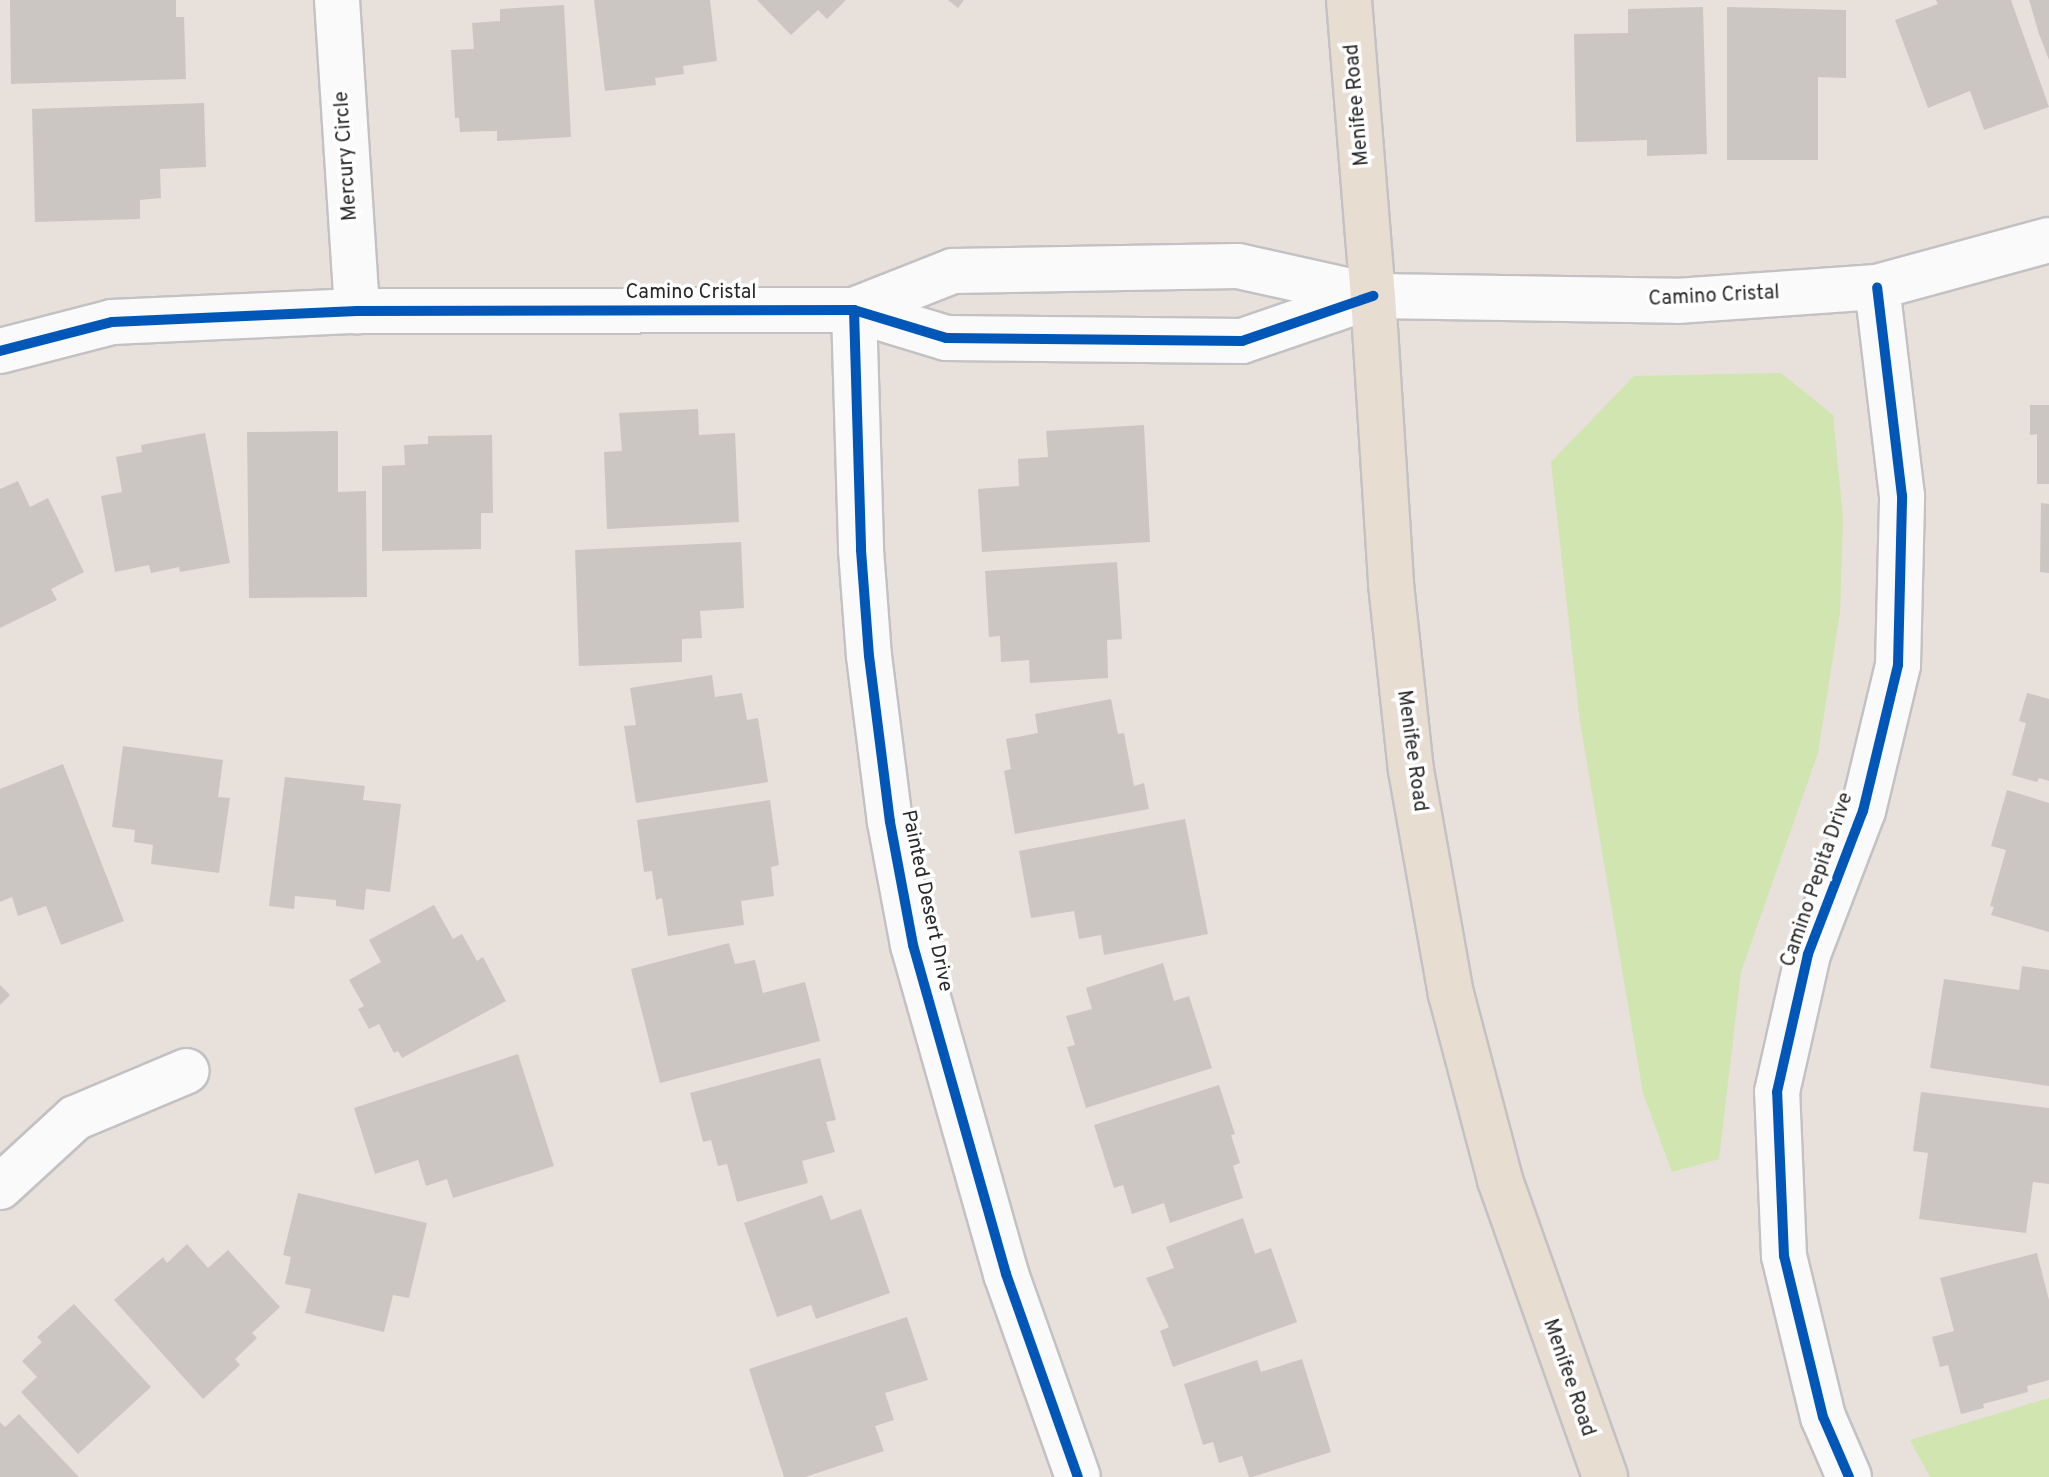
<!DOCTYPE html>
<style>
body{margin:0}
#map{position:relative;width:2049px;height:1477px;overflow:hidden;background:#e7e0db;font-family:Overpass,sans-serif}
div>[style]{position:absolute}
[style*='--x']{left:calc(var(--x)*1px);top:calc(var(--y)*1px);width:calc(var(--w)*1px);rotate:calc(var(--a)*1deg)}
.green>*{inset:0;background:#d0e5b0}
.building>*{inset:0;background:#ccc6c3}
.roads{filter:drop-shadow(2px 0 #c3c1c3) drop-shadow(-2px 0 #c3c1c3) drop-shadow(0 2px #c3c1c3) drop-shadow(0 -2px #c3c1c3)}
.minor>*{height:44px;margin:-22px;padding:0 22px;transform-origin:22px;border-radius:22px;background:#fbfafa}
.primary>*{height:44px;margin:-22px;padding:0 22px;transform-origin:22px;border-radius:22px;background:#e7ddd0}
.cycleway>*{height:10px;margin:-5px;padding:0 5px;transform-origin:5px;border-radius:5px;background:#0057b8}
span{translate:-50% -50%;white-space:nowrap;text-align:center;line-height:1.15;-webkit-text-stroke:7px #fff;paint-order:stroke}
.street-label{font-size:20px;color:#272727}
</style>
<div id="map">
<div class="green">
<i style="clip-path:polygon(1781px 373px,1833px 415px,1843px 518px,1840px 612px,1818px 753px,1741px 972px,1719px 1159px,1672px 1172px,1643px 1093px,1580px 722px,1551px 462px,1634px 376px)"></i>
<i style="clip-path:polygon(2049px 1398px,2049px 1477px,1930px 1477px,1910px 1440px)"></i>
</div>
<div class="building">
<i style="clip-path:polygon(10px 0,176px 0,176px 17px,184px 17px,186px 79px,11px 84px)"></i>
<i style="clip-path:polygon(594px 0,710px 0,717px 61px,683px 66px,684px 74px,655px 78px,656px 85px,605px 91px)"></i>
<i style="clip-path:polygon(757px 0,846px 0,827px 19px,818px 10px,791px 35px)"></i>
<i style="clip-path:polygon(948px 0,964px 0,958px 8px)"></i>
<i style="clip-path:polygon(1936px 0,2011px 0,2049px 107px,1984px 130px,1970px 91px,1928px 108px,1895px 20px,1938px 4px)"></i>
<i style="clip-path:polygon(2029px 0,2049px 0,2049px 60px,2039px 34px)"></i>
<i style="clip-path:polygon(564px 5px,571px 137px,497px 141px,497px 131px,460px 132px,459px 118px,455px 118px,451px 50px,474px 49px,472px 23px,500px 21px,500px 9px)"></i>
<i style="clip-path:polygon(1703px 7px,1707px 154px,1647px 156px,1647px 140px,1576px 142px,1574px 34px,1628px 33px,1628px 9px)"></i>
<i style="clip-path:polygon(1727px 7px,1846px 10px,1846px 78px,1818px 77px,1818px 160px,1727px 160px)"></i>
<i style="clip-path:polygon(204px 103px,206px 167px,160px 169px,161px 198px,140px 200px,140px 219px,35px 222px,32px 109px)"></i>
<i style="clip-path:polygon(2030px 405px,2049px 405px,2049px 484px,2037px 484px,2037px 434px,2030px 435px)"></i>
<i style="clip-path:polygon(698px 409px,699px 435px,735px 433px,739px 522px,607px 529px,604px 452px,622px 451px,619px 413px)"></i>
<i style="clip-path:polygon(1144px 425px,1150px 542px,982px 552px,978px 489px,1019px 486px,1018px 459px,1048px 457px,1046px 431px)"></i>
<i style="clip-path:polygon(338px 431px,338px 492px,366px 491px,367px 597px,249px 598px,247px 432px)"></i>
<i style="clip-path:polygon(205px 433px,230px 563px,180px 572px,179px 567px,151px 573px,149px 565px,115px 572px,101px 496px,122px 492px,116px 457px,142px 452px,141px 445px)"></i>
<i style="clip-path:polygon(492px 435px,493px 513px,481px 513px,481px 549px,382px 551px,382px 466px,405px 465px,404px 445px,428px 444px,428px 436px)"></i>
<i style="clip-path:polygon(18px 481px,30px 507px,48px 498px,84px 572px,51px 589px,57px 600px,0 628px,0 489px)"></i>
<i style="clip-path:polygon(2041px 503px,2049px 504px,2049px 573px,2040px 572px)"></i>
<i style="clip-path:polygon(741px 542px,744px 608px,700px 611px,702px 638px,682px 639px,682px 662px,579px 666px,575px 550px)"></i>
<i style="clip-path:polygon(1117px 562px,1122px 639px,1107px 640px,1108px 678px,1030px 683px,1029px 660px,1001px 662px,1000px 636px,989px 637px,985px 571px)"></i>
<i style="clip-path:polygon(712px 675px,715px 697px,742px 693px,747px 720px,758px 718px,768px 782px,636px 803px,624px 726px,636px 725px,630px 688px)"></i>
<i style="clip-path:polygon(2027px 693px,2049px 699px,2049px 781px,2039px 778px,2037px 782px,2012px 775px,2026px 723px,2019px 721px)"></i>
<i style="clip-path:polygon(1111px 699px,1118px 734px,1124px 733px,1134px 786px,1144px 783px,1149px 809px,1015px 834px,1004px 771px,1011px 769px,1006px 739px,1038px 733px,1035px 714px)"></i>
<i style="clip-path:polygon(123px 746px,223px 760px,218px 797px,230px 798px,219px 873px,151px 864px,153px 845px,134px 842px,135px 830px,112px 827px)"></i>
<i style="clip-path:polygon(63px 764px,124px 921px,61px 945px,46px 906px,18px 916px,12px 897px,0 902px,0 789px)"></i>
<i style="clip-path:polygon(285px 777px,365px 786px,363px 800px,401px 804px,390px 892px,366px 889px,364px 910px,336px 906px,336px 900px,295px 896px,294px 909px,269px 906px)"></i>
<i style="clip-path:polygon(2007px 790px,2049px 803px,2049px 932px,1991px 915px,1994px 907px,1990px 906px,2006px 850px,1991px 846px)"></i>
<i style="clip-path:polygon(770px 800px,779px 865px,771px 867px,774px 896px,741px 901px,744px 925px,668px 936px,662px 898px,656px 900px,652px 871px,644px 872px,637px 820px)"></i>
<i style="clip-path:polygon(1185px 819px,1208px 934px,1104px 955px,1101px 935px,1079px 939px,1074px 911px,1031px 918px,1019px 851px)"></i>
<i style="clip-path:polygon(434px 905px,453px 939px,462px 934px,477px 961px,483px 957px,506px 1001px,402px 1058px,398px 1051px,394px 1053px,379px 1024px,369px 1029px,358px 1009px,364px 1006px,349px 980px,381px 962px,369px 940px)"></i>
<i style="clip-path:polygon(729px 943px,735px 964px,755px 960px,763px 993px,805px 982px,820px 1041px,660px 1083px,631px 969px)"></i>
<i style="clip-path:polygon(1163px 963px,1174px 1001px,1189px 996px,1212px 1068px,1086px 1108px,1067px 1047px,1075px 1045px,1066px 1016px,1092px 1009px,1086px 988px)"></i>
<i style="clip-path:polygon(2022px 966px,2049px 970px,2049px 1086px,1930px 1068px,1944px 979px,2019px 990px)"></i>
<i style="clip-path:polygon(0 985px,10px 995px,0 1005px)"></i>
<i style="clip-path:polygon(518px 1054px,554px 1166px,453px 1198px,447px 1179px,426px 1186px,418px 1160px,375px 1174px,354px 1108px)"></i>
<i style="clip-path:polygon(820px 1058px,836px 1120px,826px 1122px,835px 1152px,802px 1161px,808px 1183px,737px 1202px,727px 1164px,718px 1166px,711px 1140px,703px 1142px,690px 1093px)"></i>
<i style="clip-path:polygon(1219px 1085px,1235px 1134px,1231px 1135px,1240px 1163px,1233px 1166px,1243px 1198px,1170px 1223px,1164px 1203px,1132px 1214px,1123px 1185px,1114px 1188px,1094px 1125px)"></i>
<i style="clip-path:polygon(1921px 1092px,2049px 1108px,2049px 1184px,2033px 1182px,2026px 1233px,1919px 1219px,1928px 1153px,1913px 1151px)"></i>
<i style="clip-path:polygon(298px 1193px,427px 1223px,409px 1298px,393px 1295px,384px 1332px,305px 1313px,311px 1289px,285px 1284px,291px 1257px,283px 1255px)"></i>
<i style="clip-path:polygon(822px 1195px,831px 1220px,861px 1209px,890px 1293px,816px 1319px,811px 1305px,777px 1317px,744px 1223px)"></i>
<i style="clip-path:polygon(1243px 1218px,1255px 1254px,1271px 1248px,1297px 1322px,1173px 1367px,1160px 1331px,1169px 1327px,1146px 1278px,1174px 1268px,1166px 1247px)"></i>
<i style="clip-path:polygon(187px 1244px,208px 1268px,228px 1250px,280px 1307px,252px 1333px,257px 1338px,235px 1359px,240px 1365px,203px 1399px,114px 1300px,163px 1257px,167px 1263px)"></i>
<i style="clip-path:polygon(2037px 1253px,2049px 1300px,2049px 1380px,2027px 1386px,2028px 1392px,1983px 1404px,1984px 1408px,1961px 1414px,1948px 1365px,1940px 1367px,1932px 1337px,1954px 1331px,1940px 1278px)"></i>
<i style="clip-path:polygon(74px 1304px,151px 1387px,78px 1454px,21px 1392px,37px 1377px,22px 1361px,42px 1342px,37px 1337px)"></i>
<i style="clip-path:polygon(907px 1317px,928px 1380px,885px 1393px,894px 1420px,875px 1426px,884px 1451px,805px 1477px,784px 1477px,749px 1369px)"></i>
<i style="clip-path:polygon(1302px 1359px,1331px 1452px,1252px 1477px,1249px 1477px,1242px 1456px,1219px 1463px,1213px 1442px,1203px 1445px,1184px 1384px,1257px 1360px,1261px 1372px)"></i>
<i style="clip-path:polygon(19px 1414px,79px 1477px,0 1477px,0 1422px,5px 1427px)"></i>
</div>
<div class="roads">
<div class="minor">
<i style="--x:337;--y:0;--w:312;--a:86.3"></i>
<i style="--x:854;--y:310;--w:106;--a:-21.5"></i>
<i style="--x:953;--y:271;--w:285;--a:-1"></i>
<i style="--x:1238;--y:266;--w:138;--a:12.5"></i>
<i style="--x:1373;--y:296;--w:304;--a:0.9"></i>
<i style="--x:1677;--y:301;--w:200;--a:-4"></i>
<i style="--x:1877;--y:287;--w:178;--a:-15.3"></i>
<i style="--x:854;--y:310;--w:240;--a:88.3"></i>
<i style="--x:861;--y:550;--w:106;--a:85.7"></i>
<i style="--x:869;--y:656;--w:167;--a:82.8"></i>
<i style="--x:890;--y:822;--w:125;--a:79.4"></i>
<i style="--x:913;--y:945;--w:342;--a:74.2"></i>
<i style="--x:1006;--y:1274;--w:215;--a:70.5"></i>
<i style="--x:0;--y:351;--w:116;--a:-14.5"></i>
<i style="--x:112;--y:322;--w:245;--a:-2.6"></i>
<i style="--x:357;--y:311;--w:497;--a:-0.1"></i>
<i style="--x:854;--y:310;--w:96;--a:16.9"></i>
<i style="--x:946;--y:338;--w:296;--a:0.6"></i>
<i style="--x:1242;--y:341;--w:139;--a:-19"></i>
<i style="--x:0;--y:1187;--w:102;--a:-42.6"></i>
<i style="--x:75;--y:1118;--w:121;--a:-22.8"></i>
<i style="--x:1849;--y:1477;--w:65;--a:-113.4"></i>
<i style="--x:1823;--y:1417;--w:166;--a:-103.6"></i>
<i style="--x:1784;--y:1256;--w:164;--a:-92.4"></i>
<i style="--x:1777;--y:1092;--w:141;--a:-77.3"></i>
<i style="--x:1808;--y:954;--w:153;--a:-69"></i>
<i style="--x:1863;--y:811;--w:150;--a:-76.5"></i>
<i style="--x:1898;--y:665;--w:169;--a:-88.6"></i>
<i style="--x:1902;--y:496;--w:210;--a:-96.8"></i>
</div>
<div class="primary">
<i style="--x:1349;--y:0;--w:297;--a:85.4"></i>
<i style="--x:1373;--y:296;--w:289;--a:86.4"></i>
<i style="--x:1391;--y:584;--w:187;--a:83.9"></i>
<i style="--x:1411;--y:770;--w:228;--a:79.9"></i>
<i style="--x:1451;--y:994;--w:192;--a:75.2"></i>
<i style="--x:1500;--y:1180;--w:315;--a:70.5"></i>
</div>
</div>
<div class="cycleway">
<i style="--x:854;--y:310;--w:240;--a:88.3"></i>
<i style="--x:861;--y:550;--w:106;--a:85.7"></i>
<i style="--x:869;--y:656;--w:167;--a:82.8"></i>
<i style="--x:890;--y:822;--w:125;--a:79.4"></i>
<i style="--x:913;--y:945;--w:342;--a:74.2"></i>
<i style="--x:1006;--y:1274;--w:215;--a:70.5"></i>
<i style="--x:0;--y:351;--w:116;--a:-14.5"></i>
<i style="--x:112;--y:322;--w:245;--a:-2.6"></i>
<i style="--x:357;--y:311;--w:497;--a:-0.1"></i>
<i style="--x:854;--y:310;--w:96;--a:16.9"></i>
<i style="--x:946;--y:338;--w:296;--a:0.6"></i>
<i style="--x:1242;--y:341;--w:139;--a:-19"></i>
<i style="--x:1849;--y:1477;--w:65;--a:-113.4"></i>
<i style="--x:1823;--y:1417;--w:166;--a:-103.6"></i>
<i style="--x:1784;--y:1256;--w:164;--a:-92.4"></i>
<i style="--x:1777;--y:1092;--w:141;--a:-77.3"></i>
<i style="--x:1808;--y:954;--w:153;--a:-69"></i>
<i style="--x:1863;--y:811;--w:150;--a:-76.5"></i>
<i style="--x:1898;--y:665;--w:169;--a:-88.6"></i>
<i style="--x:1902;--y:496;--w:210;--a:-96.8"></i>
</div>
<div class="street-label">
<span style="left:1358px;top:105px;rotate:-95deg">Menifee Road</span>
<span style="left:347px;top:156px;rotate:-94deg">Mercury Circle</span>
<span style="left:691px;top:293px">Camino Cristal</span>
<span style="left:1714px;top:297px;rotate:-3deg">Camino Cristal</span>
<span style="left:1411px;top:751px;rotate:82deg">Menifee Road</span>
<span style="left:1818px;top:880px;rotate:-71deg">Camino Pepita Drive</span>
<span style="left:926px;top:901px;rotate:78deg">Painted Desert Drive</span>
<span style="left:1568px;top:1378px;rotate:71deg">Menifee Road</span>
</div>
</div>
